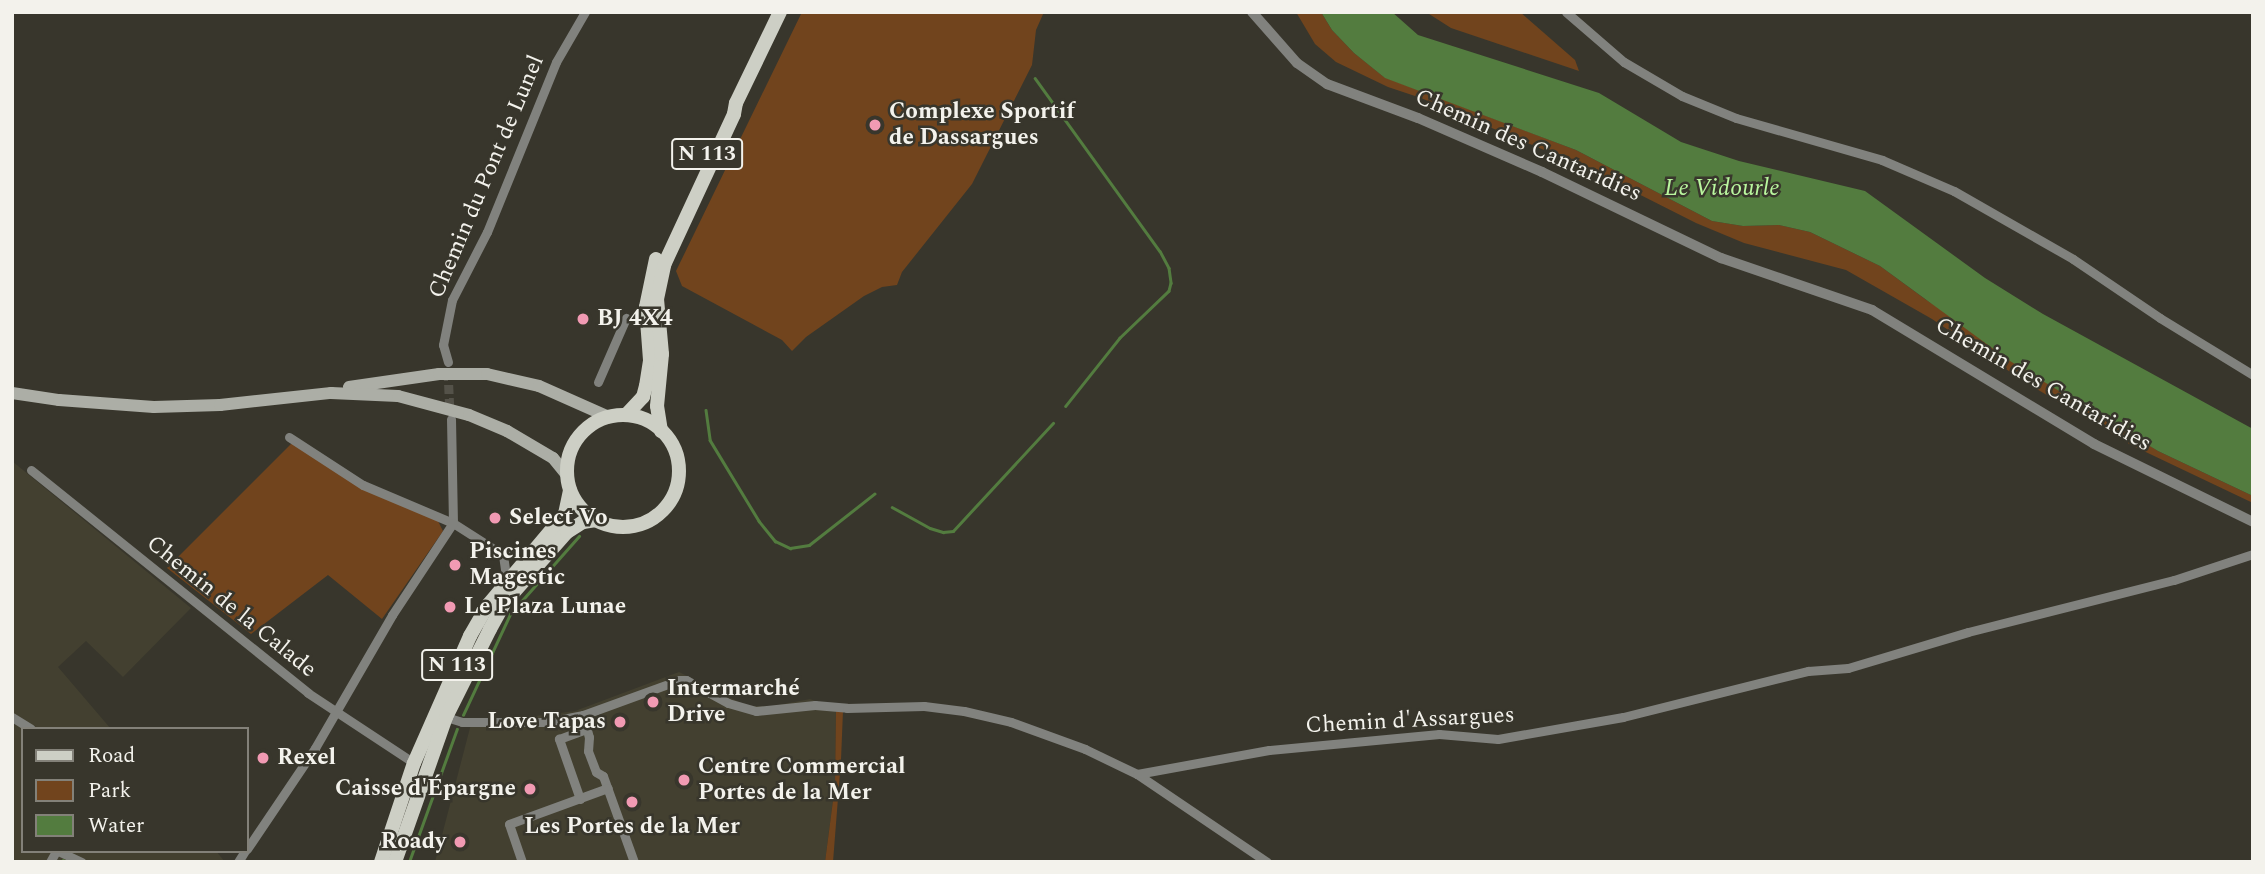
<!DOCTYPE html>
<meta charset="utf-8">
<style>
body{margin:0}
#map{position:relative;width:2265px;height:874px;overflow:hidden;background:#38362c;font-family:Spectral,serif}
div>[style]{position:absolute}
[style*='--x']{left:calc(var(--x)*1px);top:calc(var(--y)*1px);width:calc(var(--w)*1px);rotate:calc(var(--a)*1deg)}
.built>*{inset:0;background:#434030}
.green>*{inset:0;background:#71441d}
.water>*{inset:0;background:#537c3f}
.stream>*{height:2.5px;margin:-1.25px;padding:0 1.25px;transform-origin:1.25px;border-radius:1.25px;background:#537c3f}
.minor-tunnel>*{height:9px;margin-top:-4.5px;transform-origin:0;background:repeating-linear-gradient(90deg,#545249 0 9px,transparent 0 13.5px)}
.minor>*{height:9px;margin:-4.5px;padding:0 4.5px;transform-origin:4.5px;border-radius:4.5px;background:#81827e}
.tertiary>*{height:10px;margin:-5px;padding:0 5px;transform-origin:5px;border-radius:5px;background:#81827e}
.secondary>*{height:12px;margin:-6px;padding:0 6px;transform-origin:6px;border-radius:6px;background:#acaea6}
.primary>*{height:14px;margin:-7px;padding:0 7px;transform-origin:7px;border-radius:7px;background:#cdcfc5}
.primary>.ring{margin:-7px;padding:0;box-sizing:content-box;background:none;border:14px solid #cdcfc5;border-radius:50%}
.dots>*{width:19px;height:19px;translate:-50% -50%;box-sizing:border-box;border:4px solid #38362c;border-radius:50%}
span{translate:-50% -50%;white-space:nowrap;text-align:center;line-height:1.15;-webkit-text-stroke:5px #38362c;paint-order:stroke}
.shield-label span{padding:2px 5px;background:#38362c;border:2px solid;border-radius:5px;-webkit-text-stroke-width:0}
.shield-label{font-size:21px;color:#f3f2ec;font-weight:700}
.poi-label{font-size:23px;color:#f3f2ec;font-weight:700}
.left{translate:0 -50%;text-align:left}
.right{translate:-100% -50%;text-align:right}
.street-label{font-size:23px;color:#f3f2ec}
.water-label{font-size:24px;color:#baf79f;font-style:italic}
.frame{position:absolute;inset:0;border:14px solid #f3f2ec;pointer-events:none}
.legend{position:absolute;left:21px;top:727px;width:228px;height:126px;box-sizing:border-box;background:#38362c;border:2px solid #838179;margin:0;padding:9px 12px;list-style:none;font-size:21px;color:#f3f2ec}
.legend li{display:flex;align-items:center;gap:14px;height:35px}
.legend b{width:35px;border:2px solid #838179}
</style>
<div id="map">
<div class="built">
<i style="clip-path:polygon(12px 461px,191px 608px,123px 677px,86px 641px,58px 667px,111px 729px,23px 729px,23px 851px,216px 851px,225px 862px,12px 862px)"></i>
<i style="clip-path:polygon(679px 672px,747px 706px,773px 706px,810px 699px,836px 709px,835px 785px,825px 862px,435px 862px,471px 724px,575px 711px)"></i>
</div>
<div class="green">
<i style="clip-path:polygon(802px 12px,1044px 12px,1036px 30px,1032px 65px,972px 184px,902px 272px,897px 285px,882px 287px,864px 296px,806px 337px,792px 351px,782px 340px,682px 286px,676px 271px)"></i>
<i style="clip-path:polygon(1296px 12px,1321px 12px,1332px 30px,1354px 53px,1384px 77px,1576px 150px,1712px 221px,1743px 226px,1779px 225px,1810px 232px,1880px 266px,1925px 299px,2158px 451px,2253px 496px,2253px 503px,2131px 445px,2028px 384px,1932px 319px,1846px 270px,1744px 243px,1696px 223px,1589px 169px,1421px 98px,1388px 87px,1336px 62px,1315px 44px)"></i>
<i style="clip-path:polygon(1426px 12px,1520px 12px,1575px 60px,1579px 71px,1451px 28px)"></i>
<i style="clip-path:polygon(292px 443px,438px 521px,443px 531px,382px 619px,328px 575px,251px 634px,167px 568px)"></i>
<i style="clip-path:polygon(836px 709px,843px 711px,841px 760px,833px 862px,825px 862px,835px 785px)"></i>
</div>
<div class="water">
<i style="clip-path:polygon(1321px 12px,1392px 12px,1418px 35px,1599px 93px,1681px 142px,1739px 161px,1865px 191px,1985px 278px,2043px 314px,2253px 429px,2253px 496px,2158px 451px,2010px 361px,1880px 266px,1810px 232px,1779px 225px,1743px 226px,1712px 221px,1576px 150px,1385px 78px,1354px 53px,1332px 30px)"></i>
</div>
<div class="stream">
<i style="--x:1035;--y:78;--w:213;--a:54.2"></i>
<i style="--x:1160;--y:251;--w:19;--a:62"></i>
<i style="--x:1169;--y:268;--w:15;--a:82"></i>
<i style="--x:1171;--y:283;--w:8;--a:104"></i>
<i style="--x:1169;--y:291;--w:68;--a:136.2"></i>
<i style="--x:1120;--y:338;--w:87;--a:128.5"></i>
<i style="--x:706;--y:410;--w:30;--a:82"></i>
<i style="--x:710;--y:440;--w:95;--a:58.8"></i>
<i style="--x:759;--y:521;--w:26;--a:51"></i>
<i style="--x:775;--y:541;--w:17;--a:25"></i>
<i style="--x:790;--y:548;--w:19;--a:-9"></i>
<i style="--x:809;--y:545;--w:83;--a:-38.1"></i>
<i style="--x:892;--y:507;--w:43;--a:28.9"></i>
<i style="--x:930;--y:528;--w:14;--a:17"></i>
<i style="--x:943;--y:532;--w:10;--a:-6"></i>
<i style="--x:953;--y:531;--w:147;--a:-47.2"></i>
<i style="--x:463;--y:715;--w:111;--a:-65"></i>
<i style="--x:510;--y:614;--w:104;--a:-48.5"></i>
<i style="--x:63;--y:860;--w:4;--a:27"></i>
<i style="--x:409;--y:862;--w:141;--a:-70.2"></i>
</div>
<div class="minor-tunnel">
<i style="--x:448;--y:371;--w:42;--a:87.3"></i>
</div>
<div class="minor">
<i style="--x:1566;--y:12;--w:77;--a:40.8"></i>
<i style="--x:1624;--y:62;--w:67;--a:30.4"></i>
<i style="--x:1682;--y:96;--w:58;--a:22.2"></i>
<i style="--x:1736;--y:118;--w:152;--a:16"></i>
<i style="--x:1882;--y:160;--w:78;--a:23.3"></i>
<i style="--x:1954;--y:191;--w:137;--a:29.7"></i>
<i style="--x:2073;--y:259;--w:105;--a:34.1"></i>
<i style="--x:2160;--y:318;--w:109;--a:31.5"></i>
<i style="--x:448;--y:362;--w:18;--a:-106"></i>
<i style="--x:443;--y:345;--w:46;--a:-78.7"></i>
<i style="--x:452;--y:300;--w:76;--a:-62.8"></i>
<i style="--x:487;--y:232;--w:183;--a:-67.9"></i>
<i style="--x:556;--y:62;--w:58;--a:-59.9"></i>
<i style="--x:598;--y:382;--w:70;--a:-66.4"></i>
<i style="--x:451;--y:419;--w:104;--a:88.9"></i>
<i style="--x:289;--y:437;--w:88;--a:33"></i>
<i style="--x:363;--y:485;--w:98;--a:22.9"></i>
<i style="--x:453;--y:523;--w:59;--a:32.6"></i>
<i style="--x:503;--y:555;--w:29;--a:-4"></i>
<i style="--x:31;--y:470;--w:356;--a:38.8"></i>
<i style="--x:308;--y:693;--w:127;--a:33.4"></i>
<i style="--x:503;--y:555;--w:27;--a:82"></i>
<i style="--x:583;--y:715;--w:23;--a:75"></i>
<i style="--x:589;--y:737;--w:14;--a:94"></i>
<i style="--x:588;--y:751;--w:22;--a:69"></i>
<i style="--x:596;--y:772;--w:8;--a:30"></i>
<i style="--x:603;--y:776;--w:91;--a:70.2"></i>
<i style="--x:12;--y:717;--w:22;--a:32"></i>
<i style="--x:446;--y:717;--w:17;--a:17"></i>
<i style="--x:462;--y:722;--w:85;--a:0"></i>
<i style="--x:547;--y:722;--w:37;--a:-11"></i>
<i style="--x:583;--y:715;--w:102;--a:-20"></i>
<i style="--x:679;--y:680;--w:7;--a:0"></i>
<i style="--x:686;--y:680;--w:48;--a:28.7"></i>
<i style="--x:728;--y:703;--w:29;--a:16"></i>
<i style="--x:756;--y:711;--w:59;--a:-5.8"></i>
<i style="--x:815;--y:705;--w:32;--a:5"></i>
<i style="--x:847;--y:708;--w:77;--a:-1.5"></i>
<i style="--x:924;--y:706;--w:40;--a:7.1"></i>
<i style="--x:964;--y:711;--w:48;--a:13.2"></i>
<i style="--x:1011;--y:722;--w:79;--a:20"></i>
<i style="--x:1085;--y:749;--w:58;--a:25.7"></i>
<i style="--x:1137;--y:774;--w:157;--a:34.1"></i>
<i style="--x:1137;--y:774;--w:134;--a:-10.3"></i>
<i style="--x:1269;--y:750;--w:171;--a:-5.4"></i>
<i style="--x:1439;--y:734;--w:59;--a:4.8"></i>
<i style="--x:1498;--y:739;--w:127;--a:-10"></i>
<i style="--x:1623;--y:717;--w:191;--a:-14"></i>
<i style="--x:1808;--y:671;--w:40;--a:-4.3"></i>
<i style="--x:1848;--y:668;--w:125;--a:-16.7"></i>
<i style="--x:1968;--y:632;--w:212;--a:-14.2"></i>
<i style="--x:2174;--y:580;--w:83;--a:-18.2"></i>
<i style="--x:580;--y:799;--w:64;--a:-109.3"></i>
<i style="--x:559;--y:739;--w:29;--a:-20"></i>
<i style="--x:247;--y:849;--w:122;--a:-56"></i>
<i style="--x:315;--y:748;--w:154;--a:-59.9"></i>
<i style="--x:392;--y:615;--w:110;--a:-56.5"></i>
<i style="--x:58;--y:851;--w:26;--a:25"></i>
<i style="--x:50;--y:862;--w:13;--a:-61"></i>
<i style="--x:238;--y:862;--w:13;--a:-58"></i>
<i style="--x:522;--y:862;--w:40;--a:-108.9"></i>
<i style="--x:509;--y:824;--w:105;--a:-20"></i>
</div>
<div class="tertiary">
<i style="--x:1252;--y:12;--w:68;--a:48.6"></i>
<i style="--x:1297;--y:63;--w:37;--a:35"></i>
<i style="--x:1327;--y:84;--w:97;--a:20.5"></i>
<i style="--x:1418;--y:118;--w:135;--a:23.5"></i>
<i style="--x:1542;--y:172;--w:199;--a:25.7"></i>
<i style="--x:1721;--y:258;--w:160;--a:19"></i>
<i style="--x:1872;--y:310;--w:259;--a:31.1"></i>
<i style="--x:2094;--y:444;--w:177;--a:26.1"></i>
</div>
<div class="secondary">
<i style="--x:349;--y:387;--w:91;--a:-8.2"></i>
<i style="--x:439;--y:374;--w:48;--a:0"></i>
<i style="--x:487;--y:374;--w:53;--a:13"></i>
<i style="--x:539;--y:386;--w:77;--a:23.9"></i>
<i style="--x:12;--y:393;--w:48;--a:8.5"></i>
<i style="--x:59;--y:400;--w:95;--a:4.2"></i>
<i style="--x:154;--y:407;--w:66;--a:-1.7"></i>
<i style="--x:220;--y:405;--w:112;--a:-6.2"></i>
<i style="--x:331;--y:393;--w:67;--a:2.6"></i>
<i style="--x:398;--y:396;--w:73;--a:15"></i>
<i style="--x:469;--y:415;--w:41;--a:22.8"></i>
<i style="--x:507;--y:431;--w:53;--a:30.4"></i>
<i style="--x:553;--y:458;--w:22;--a:51"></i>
</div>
<div class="primary">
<i style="--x:626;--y:415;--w:25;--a:-47"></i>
<i style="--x:643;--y:397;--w:11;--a:-75"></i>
<i style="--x:646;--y:386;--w:26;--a:-81"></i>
<i style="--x:650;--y:360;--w:53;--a:-94.3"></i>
<i style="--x:646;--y:307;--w:49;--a:-78.2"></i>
<i class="ring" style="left:567px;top:415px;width:98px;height:98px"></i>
<i style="--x:661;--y:431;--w:25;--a:-99"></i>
<i style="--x:657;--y:406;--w:52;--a:-84.5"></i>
<i style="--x:662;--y:354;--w:55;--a:-95.2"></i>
<i style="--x:657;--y:299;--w:35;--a:-78"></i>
<i style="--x:664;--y:265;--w:166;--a:-65.1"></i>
<i style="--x:734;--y:114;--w:11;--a:-80"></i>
<i style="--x:736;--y:103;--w:101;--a:-64.2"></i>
<i style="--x:381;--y:862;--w:104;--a:-71.6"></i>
<i style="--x:414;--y:763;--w:139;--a:-66.2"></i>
<i style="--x:470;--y:636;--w:36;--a:-60"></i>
<i style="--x:488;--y:605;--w:119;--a:-49.8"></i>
<i style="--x:565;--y:514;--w:24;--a:-78"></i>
<i style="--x:395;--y:862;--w:154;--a:-70.6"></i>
<i style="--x:446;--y:717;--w:98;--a:-63.4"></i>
<i style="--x:490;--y:629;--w:31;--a:-61"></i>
<i style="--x:505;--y:602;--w:94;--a:-48.5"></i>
<i style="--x:567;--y:532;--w:19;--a:-32"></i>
<i style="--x:583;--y:522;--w:13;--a:-9"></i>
</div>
<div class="dots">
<i style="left:875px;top:125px;background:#f19ab3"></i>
<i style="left:583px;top:319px;background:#f19ab3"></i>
<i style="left:495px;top:518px;background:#f19ab3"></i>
<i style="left:455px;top:565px;background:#f19ab3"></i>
<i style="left:450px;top:607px;background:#f19ab3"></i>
<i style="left:653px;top:702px;background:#f19ab3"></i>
<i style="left:620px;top:722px;background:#f19ab3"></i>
<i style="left:263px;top:758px;background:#f19ab3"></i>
<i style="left:684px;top:780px;background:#f19ab3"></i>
<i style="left:530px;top:789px;background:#f19ab3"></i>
<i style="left:632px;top:802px;background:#f19ab3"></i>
<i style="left:460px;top:842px;background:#f19ab3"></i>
</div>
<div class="shield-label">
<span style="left:707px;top:154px">N 113</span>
<span style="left:457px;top:665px">N 113</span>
</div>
<div class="poi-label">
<span class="left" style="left:889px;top:125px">Complexe Sportif<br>de Dassargues</span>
<span class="left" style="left:597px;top:319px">BJ 4X4</span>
<span class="left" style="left:509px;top:518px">Select Vo</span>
<span class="left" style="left:469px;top:565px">Piscines<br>Magestic</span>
<span class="left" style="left:464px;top:607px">Le Plaza Lunae</span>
<span class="left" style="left:667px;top:702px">Intermarché<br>Drive</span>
<span class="right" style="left:606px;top:722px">Love Tapas</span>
<span class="left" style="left:277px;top:758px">Rexel</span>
<span class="left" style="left:698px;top:780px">Centre Commercial<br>Portes de la Mer</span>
<span class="right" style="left:516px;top:789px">Caisse d'Épargne</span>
<span style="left:632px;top:827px">Les Portes de la Mer</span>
<span class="right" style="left:446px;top:842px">Roady</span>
</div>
<div class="street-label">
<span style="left:1528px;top:146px;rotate:24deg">Chemin des Cantaridies</span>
<span style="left:487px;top:177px;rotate:-67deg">Chemin du Pont de Lunel</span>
<span style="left:2043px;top:385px;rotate:30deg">Chemin des Cantaridies</span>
<span style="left:231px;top:607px;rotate:39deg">Chemin de la Calade</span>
<span style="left:1410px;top:721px;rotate:-3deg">Chemin d'Assargues</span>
</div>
<div class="water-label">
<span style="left:1722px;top:189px">Le Vidourle</span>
</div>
<div class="frame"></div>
<ul class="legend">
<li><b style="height:9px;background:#cdcfc5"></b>Road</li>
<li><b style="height:19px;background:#71441d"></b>Park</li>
<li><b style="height:19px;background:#537c3f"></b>Water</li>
</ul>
</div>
